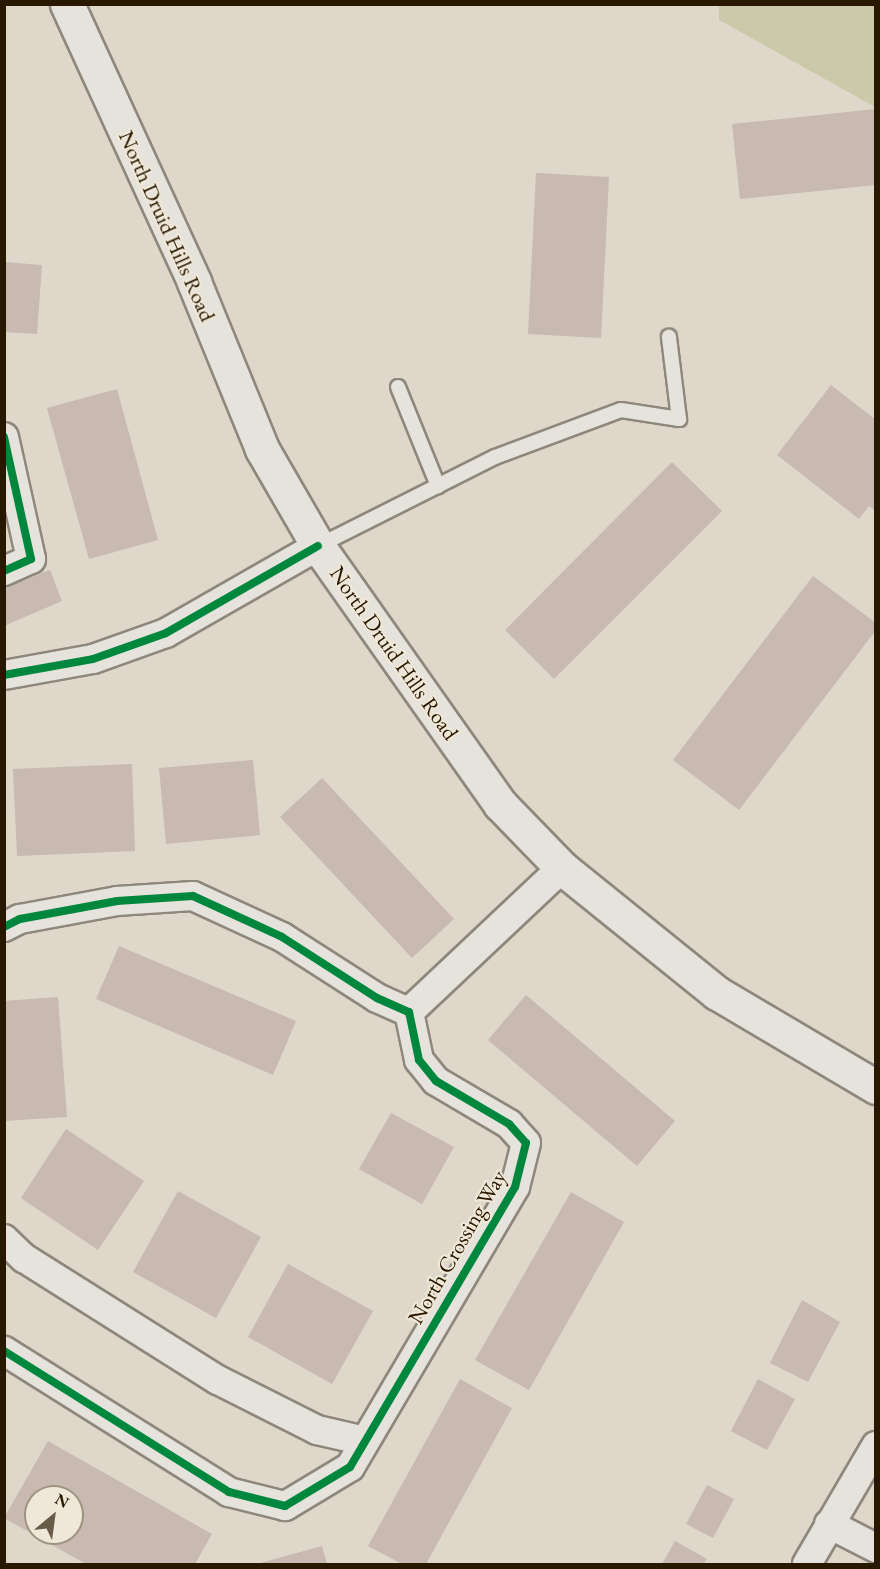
<!DOCTYPE html>
<style>
body{margin:0}
#map{position:relative;width:880px;height:1569px;overflow:hidden;background:#dfd7ca;font-family:"EB Garamond",serif}
div>[style]{position:absolute}
[style*='--x']{left:calc(var(--x)*1px);top:calc(var(--y)*1px);width:calc(var(--w)*1px);rotate:calc(var(--a)*1deg)}
.green>*{inset:0;background:#cbc9aa}
.building>*{inset:0;background:#c8b9b1}
.roads{filter:drop-shadow(2px 0 #8e877c) drop-shadow(-2px 0 #8e877c) drop-shadow(0 2px #8e877c) drop-shadow(0 -2px #8e877c)}
.lane>*{height:14px;margin:-7px;padding:0 7px;transform-origin:7px;border-radius:7px;background:#e6e2dc}
.street>*{height:28px;margin:-14px;padding:0 14px;transform-origin:14px;border-radius:14px;background:#e6e2dc}
.secondary>*{height:33px;margin:-16.5px;padding:0 16.5px;transform-origin:16.5px;border-radius:16.5px;background:#e6e2dc}
.cycleway>*{height:8px;margin:-4px;padding:0 4px;transform-origin:4px;border-radius:4px;background:#00873e}
span{translate:-50% -50%;white-space:nowrap;text-align:center;line-height:1.15;-webkit-text-stroke:4.5px #efe7d7;paint-order:stroke}
.street-label{font-size:22px;color:#281800}
.frame{position:absolute;inset:0;border:6px solid #281800;pointer-events:none}
.north{position:absolute;left:24px;top:1485px;width:60px;height:60px;box-sizing:border-box;background:#efe7d7;border:2px solid #9f9481;border-radius:50%;rotate:29deg;font-size:16px;font-weight:700;line-height:24px;text-align:center;color:#281800}
.north::after{content:'';display:block;margin:auto;width:21px;height:27px;background:#685b47;clip-path:polygon(50% 0,100% 100%,50% 72%,0 100%)}
</style>
<div id="map">
<div class="green">
<i style="clip-path:polygon(719px 5px,875px 5px,875px 107px,719px 20px)"></i>
</div>
<div class="building">
<i style="clip-path:polygon(876px 109px,876px 185px,740px 199px,732px 124px)"></i>
<i style="clip-path:polygon(536px 173px,609px 177px,601px 338px,528px 334px)"></i>
<i style="clip-path:polygon(4px 262px,42px 265px,37px 334px,4px 332px)"></i>
<i style="clip-path:polygon(831px 385px,876px 420px,876px 511px,869px 506px,859px 519px,777px 455px)"></i>
<i style="clip-path:polygon(117px 389px,158px 540px,89px 559px,47px 408px)"></i>
<i style="clip-path:polygon(672px 462px,722px 511px,554px 679px,505px 630px)"></i>
<i style="clip-path:polygon(50px 570px,62px 601px,4px 626px,4px 588px)"></i>
<i style="clip-path:polygon(813px 576px,876px 623px,876px 630px,739px 810px,673px 760px)"></i>
<i style="clip-path:polygon(253px 760px,260px 835px,166px 844px,159px 768px)"></i>
<i style="clip-path:polygon(132px 764px,135px 851px,17px 856px,13px 769px)"></i>
<i style="clip-path:polygon(322px 778px,454px 919px,412px 958px,280px 817px)"></i>
<i style="clip-path:polygon(119px 946px,296px 1021px,273px 1075px,96px 999px)"></i>
<i style="clip-path:polygon(526px 995px,675px 1121px,637px 1166px,488px 1040px)"></i>
<i style="clip-path:polygon(58px 997px,67px 1117px,4px 1121px,4px 1001px)"></i>
<i style="clip-path:polygon(391px 1113px,454px 1147px,422px 1204px,359px 1169px)"></i>
<i style="clip-path:polygon(66px 1129px,144px 1181px,98px 1250px,21px 1198px)"></i>
<i style="clip-path:polygon(178px 1191px,261px 1237px,216px 1318px,133px 1272px)"></i>
<i style="clip-path:polygon(571px 1192px,624px 1222px,529px 1390px,475px 1360px)"></i>
<i style="clip-path:polygon(288px 1264px,373px 1311px,332px 1384px,248px 1337px)"></i>
<i style="clip-path:polygon(802px 1300px,840px 1322px,808px 1382px,770px 1363px)"></i>
<i style="clip-path:polygon(460px 1379px,512px 1408px,426px 1564px,402px 1564px,368px 1546px)"></i>
<i style="clip-path:polygon(758px 1379px,795px 1399px,767px 1450px,731px 1431px)"></i>
<i style="clip-path:polygon(evenodd,48px 1441px,212px 1534px,195px 1564px,86px 1564px,4px 1518px,48px 1441px,36px 1497px,72px 1497px,72px 1533px,36px 1533px,36px 1497px)"></i>
<i style="clip-path:polygon(707px 1485px,734px 1499px,713px 1538px,686px 1524px)"></i>
<i style="clip-path:polygon(675px 1541px,707px 1559px,703px 1564px,662px 1564px)"></i>
<i style="clip-path:polygon(322px 1546px,327px 1564px,257px 1564px)"></i>
</div>
<div class="roads">
<div class="lane">
<i style="--x:398;--y:387;--w:107;--a:68"></i>
<i style="--x:318;--y:546;--w:198;--a:-26.7"></i>
<i style="--x:495;--y:457;--w:134;--a:-20.5"></i>
<i style="--x:621;--y:410;--w:59;--a:8.8"></i>
<i style="--x:679;--y:419;--w:83;--a:-97"></i>
</div>
<div class="street">
<i style="--x:4;--y:437;--w:125;--a:77.5"></i>
<i style="--x:31;--y:559;--w:30;--a:156"></i>
<i style="--x:4;--y:675;--w:90;--a:-10.2"></i>
<i style="--x:93;--y:659;--w:77;--a:-19.6"></i>
<i style="--x:166;--y:633;--w:175;--a:-29.8"></i>
<i style="--x:4;--y:927;--w:18;--a:-27"></i>
<i style="--x:20;--y:919;--w:99;--a:-10.5"></i>
<i style="--x:117;--y:901;--w:76;--a:-3.8"></i>
<i style="--x:193;--y:896;--w:98;--a:24.7"></i>
<i style="--x:282;--y:937;--w:113;--a:32.7"></i>
<i style="--x:377;--y:998;--w:35;--a:24"></i>
<i style="--x:409;--y:1012;--w:49;--a:78.2"></i>
<i style="--x:419;--y:1060;--w:27;--a:51"></i>
<i style="--x:436;--y:1081;--w:85;--a:30.5"></i>
<i style="--x:509;--y:1124;--w:25;--a:48"></i>
<i style="--x:526;--y:1143;--w:45;--a:104"></i>
<i style="--x:515;--y:1187;--w:325;--a:120.5"></i>
<i style="--x:350;--y:1467;--w:76;--a:149"></i>
<i style="--x:285;--y:1506;--w:58;--a:-166"></i>
<i style="--x:229;--y:1492;--w:266;--a:-147.9"></i>
<i style="--x:409;--y:1012;--w:210;--a:-43.3"></i>
<i style="--x:4;--y:1239;--w:28;--a:44"></i>
<i style="--x:24;--y:1258;--w:229;--a:32.2"></i>
<i style="--x:218;--y:1380;--w:111;--a:26.8"></i>
<i style="--x:317;--y:1430;--w:49;--a:12.9"></i>
<i style="--x:829;--y:1524;--w:53;--a:27.1"></i>
<i style="--x:807;--y:1564;--w:137;--a:-59.7"></i>
</div>
<div class="secondary">
<i style="--x:67;--y:4;--w:306;--a:65.4"></i>
<i style="--x:194;--y:282;--w:180;--a:67.8"></i>
<i style="--x:262;--y:449;--w:112;--a:60"></i>
<i style="--x:318;--y:546;--w:316;--a:54.8"></i>
<i style="--x:500;--y:804;--w:89;--a:45.9"></i>
<i style="--x:562;--y:868;--w:199;--a:38.9"></i>
<i style="--x:717;--y:993;--w:185;--a:30.6"></i>
</div>
</div>
<div class="cycleway">
<i style="--x:4;--y:437;--w:125;--a:77.5"></i>
<i style="--x:31;--y:559;--w:30;--a:156"></i>
<i style="--x:4;--y:675;--w:90;--a:-10.2"></i>
<i style="--x:93;--y:659;--w:77;--a:-19.6"></i>
<i style="--x:166;--y:633;--w:175;--a:-29.8"></i>
<i style="--x:4;--y:927;--w:18;--a:-27"></i>
<i style="--x:20;--y:919;--w:99;--a:-10.5"></i>
<i style="--x:117;--y:901;--w:76;--a:-3.8"></i>
<i style="--x:193;--y:896;--w:98;--a:24.7"></i>
<i style="--x:282;--y:937;--w:113;--a:32.7"></i>
<i style="--x:377;--y:998;--w:35;--a:24"></i>
<i style="--x:409;--y:1012;--w:49;--a:78.2"></i>
<i style="--x:419;--y:1060;--w:27;--a:51"></i>
<i style="--x:436;--y:1081;--w:85;--a:30.5"></i>
<i style="--x:509;--y:1124;--w:25;--a:48"></i>
<i style="--x:526;--y:1143;--w:45;--a:104"></i>
<i style="--x:515;--y:1187;--w:325;--a:120.5"></i>
<i style="--x:350;--y:1467;--w:76;--a:149"></i>
<i style="--x:285;--y:1506;--w:58;--a:-166"></i>
<i style="--x:229;--y:1492;--w:266;--a:-147.9"></i>
</div>
<div class="street-label">
<span style="left:167px;top:226px;rotate:66deg">North Druid Hills Road</span>
<span style="left:394px;top:653px;rotate:55deg">North Druid Hills Road</span>
<span style="left:457px;top:1247px;rotate:-60deg">North Crossing Way</span>
</div>
<div class="frame"></div>
<div class="north">N</div>
</div>
